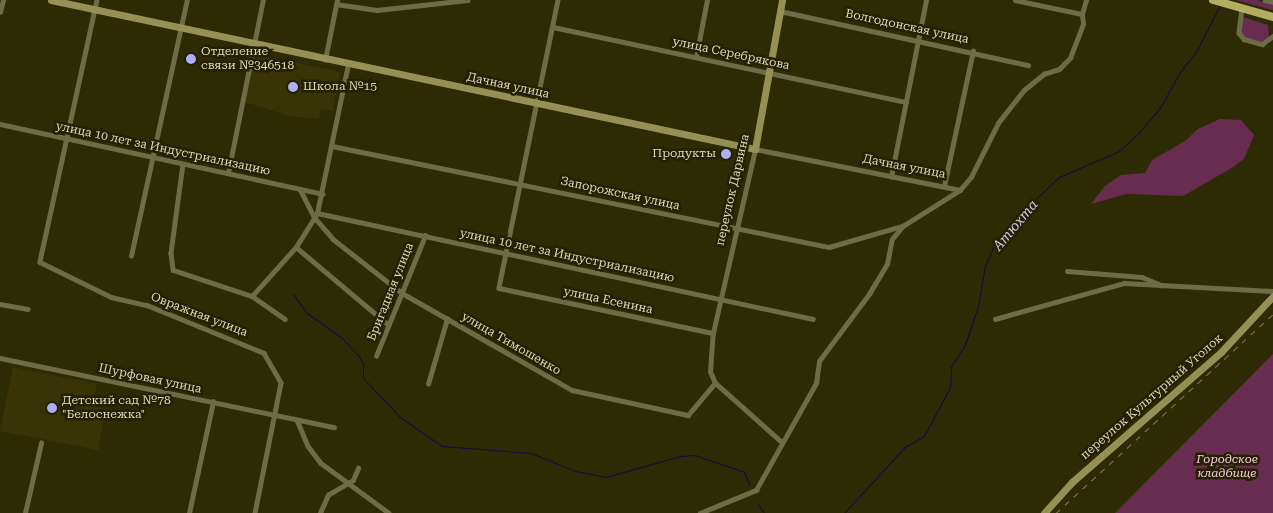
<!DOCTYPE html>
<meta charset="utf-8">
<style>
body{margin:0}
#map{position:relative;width:1273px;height:513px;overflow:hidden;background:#2d2b04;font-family:"Roboto Serif",serif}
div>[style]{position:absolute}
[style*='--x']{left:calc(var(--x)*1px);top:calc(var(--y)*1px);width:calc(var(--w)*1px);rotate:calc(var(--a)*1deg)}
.built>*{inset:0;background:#383406}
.green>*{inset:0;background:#692c51}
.stream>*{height:1px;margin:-0.5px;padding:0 0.5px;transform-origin:0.5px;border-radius:0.5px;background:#1a044d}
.street>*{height:4.5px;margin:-2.25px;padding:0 2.25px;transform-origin:2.25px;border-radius:2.25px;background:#6e6c47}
.secondary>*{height:7px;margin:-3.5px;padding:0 3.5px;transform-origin:3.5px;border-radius:3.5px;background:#959155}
.primary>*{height:8px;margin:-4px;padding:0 4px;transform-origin:4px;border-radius:4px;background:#b3ad5f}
.rail>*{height:1px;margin-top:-0.5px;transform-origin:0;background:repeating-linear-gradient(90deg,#817f5e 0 6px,transparent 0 12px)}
.dots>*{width:14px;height:14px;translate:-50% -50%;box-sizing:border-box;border:2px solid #242100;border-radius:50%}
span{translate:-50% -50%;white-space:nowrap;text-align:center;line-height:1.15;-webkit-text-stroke:5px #242100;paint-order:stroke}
.street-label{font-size:12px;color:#dad9bf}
.poi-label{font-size:12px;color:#dad9bf}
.left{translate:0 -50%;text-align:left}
.right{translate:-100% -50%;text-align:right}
.park-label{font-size:12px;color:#f6c9e1;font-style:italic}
.water-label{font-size:14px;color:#c8c8f3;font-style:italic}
</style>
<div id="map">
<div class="built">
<i style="clip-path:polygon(254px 54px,340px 72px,333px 111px,321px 109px,319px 119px,289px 116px,245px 102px)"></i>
<i style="clip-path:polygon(13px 367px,97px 384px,92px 406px,106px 409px,98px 450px,0 431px)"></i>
</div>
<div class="green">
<i style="clip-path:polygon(1235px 0,1257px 0,1273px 5px,1273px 10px)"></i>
<i style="clip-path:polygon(1243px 17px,1268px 25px,1269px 37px,1261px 42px,1247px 38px,1240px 32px)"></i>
<i style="clip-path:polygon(1220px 119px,1241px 120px,1254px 135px,1244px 159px,1230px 169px,1183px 196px,1126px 194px,1091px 204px,1105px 186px,1121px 175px,1145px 173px,1152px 160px,1185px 141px,1198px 129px)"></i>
<i style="clip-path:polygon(1273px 354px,1273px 513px,1115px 513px)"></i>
</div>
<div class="stream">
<i style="--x:293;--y:294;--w:24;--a:54"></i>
<i style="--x:307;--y:313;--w:43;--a:35.5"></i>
<i style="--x:342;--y:338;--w:25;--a:47"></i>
<i style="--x:359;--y:356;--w:9;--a:63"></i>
<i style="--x:363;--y:364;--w:14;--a:90"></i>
<i style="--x:363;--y:378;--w:55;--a:46.5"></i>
<i style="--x:401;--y:418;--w:50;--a:34.3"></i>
<i style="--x:442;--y:446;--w:89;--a:4.5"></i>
<i style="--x:531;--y:453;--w:48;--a:22.2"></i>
<i style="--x:575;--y:471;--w:32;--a:11"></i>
<i style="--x:606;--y:477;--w:77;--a:-15.8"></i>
<i style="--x:680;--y:456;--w:15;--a:-4"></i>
<i style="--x:695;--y:455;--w:52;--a:19.1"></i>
<i style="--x:744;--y:472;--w:13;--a:67"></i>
<i style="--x:758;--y:504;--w:11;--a:56"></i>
<i style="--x:844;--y:513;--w:90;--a:-47.3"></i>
<i style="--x:905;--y:447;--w:22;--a:-30"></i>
<i style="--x:924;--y:436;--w:55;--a:-62"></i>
<i style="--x:950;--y:387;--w:20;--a:-87"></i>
<i style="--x:951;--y:367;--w:26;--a:-58"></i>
<i style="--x:965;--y:345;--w:41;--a:-71.6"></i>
<i style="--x:978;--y:306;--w:41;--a:-80.1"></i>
<i style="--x:985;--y:266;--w:24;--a:-66"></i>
<i style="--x:995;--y:244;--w:43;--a:-49.7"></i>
<i style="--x:1023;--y:211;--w:50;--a:-43.4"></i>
<i style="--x:1059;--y:177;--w:65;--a:-23.4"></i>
<i style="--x:1119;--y:151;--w:24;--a:-42"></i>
<i style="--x:1137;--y:135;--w:35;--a:-50"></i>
<i style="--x:1160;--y:108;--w:41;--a:-60.9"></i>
<i style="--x:1180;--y:72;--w:28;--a:-52"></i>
<i style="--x:1197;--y:50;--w:51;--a:-62.9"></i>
</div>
<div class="street">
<i style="--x:97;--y:0;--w:268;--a:102.3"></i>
<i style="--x:40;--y:262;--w:79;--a:26.2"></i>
<i style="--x:111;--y:297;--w:37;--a:13"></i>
<i style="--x:147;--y:305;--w:126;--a:22.3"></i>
<i style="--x:264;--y:353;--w:34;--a:60"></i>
<i style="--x:281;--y:383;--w:133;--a:101.3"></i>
<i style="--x:558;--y:0;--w:294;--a:101.6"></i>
<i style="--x:499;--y:288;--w:219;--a:11.9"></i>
<i style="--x:1015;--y:0;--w:68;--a:11.8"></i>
<i style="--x:1265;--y:0;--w:8;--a:14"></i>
<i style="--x:336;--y:4;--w:41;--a:8.3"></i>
<i style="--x:377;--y:10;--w:91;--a:-6.3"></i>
<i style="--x:1242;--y:8;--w:25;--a:97"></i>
<i style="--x:1239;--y:33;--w:8;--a:50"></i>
<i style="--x:1244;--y:39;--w:19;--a:16"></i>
<i style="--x:1262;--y:44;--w:14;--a:-36"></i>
<i style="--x:780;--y:11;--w:254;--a:12.3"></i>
<i style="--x:0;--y:12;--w:12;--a:-76"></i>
<i style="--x:553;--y:27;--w:361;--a:12"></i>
<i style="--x:696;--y:57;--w:58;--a:-79.1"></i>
<i style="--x:325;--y:60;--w:61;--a:-78.7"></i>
<i style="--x:0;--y:124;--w:330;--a:12.2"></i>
<i style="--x:332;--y:146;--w:507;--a:11.49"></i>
<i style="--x:829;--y:247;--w:76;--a:-16"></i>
<i style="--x:183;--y:164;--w:90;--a:97.7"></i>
<i style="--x:171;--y:253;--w:17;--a:83"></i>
<i style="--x:173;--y:270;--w:83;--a:18.2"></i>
<i style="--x:252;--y:296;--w:40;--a:34.9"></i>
<i style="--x:228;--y:173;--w:177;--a:-78.6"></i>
<i style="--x:891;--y:177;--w:180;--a:-78.8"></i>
<i style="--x:944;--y:186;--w:138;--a:-77.9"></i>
<i style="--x:300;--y:189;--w:33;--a:63"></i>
<i style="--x:315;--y:218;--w:28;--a:49"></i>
<i style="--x:333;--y:239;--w:88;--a:38"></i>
<i style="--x:402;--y:293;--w:196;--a:29.7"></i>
<i style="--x:572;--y:390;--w:119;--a:12.2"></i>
<i style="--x:688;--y:415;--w:42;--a:-49.8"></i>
<i style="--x:317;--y:213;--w:507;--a:12.06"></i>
<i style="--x:296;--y:247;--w:121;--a:40"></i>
<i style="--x:131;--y:256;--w:262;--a:-77.7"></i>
<i style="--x:1067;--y:271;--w:75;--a:4.6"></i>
<i style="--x:1142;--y:277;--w:21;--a:23"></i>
<i style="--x:252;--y:296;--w:66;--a:-48.1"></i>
<i style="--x:296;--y:247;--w:40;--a:-58"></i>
<i style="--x:317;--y:213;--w:152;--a:-78.2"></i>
<i style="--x:0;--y:304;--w:28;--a:10"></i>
<i style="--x:995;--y:319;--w:134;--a:-15.6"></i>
<i style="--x:1124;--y:283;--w:149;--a:3.1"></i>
<i style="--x:376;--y:356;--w:130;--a:-67.8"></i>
<i style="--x:0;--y:358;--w:341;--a:11.7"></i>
<i style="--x:428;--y:384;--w:68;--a:-73.7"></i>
<i style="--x:297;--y:420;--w:28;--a:67"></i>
<i style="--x:308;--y:446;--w:21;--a:53"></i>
<i style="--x:321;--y:463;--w:84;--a:36.3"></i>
<i style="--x:780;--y:441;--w:87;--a:-138.3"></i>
<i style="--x:715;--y:383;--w:12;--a:-114"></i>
<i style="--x:710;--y:372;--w:39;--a:-86"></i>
<i style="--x:713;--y:333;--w:189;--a:-77.1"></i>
<i style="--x:755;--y:149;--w:209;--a:11.3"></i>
<i style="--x:25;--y:513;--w:72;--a:-77.1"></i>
<i style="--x:189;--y:513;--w:114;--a:-77.8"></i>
<i style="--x:320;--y:513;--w:20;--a:-66"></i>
<i style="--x:328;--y:495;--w:29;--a:-31"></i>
<i style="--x:353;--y:480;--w:13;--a:-67"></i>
<i style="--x:700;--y:513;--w:61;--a:-22.3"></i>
<i style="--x:756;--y:490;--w:123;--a:-60.7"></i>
<i style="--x:816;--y:383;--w:22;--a:-82"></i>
<i style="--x:819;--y:361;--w:84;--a:-53.3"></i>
<i style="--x:869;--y:294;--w:35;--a:-59"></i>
<i style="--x:887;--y:264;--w:25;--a:-79"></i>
<i style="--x:892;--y:239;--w:17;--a:-50"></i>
<i style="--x:903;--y:226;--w:67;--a:-32.3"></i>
<i style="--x:960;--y:190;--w:17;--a:-50"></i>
<i style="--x:971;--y:177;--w:60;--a:-63.4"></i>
<i style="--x:998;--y:123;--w:42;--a:-51.8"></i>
<i style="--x:1024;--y:90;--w:26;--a:-39"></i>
<i style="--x:1044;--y:74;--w:16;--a:-18"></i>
<i style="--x:1059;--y:69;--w:16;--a:-45"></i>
<i style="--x:1070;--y:58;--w:36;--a:-69"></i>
<i style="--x:1083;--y:24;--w:10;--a:-96"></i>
<i style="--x:1082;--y:14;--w:15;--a:-74"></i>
</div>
<div class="secondary">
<i style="--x:51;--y:0;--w:720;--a:11.95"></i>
<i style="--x:755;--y:149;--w:151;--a:-79.7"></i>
<i style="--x:1044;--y:513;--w:42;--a:-47.9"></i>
<i style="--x:1072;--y:482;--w:198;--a:-41.1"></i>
<i style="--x:1221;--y:352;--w:76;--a:-47.1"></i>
</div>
<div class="primary">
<i style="--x:1213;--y:0;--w:62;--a:15.8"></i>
</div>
<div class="rail">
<i style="--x:1056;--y:513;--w:294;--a:-42.5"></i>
</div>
<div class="dots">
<i style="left:191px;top:59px;background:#b0aefa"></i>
<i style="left:293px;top:87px;background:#b0aefa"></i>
<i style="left:726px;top:154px;background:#b0aefa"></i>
<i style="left:52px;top:408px;background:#b0aefa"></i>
</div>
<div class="street-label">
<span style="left:907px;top:27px;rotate:12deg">Волгодонская улица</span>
<span style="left:731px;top:54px;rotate:12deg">улица Серебрякова</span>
<span style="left:508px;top:86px;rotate:12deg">Дачная улица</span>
<span style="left:163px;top:149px;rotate:12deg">улица 10 лет за Индустриализацию</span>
<span style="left:904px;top:167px;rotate:11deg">Дачная улица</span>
<span style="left:733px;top:190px;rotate:-77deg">переулок Дарвина</span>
<span style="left:620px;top:194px;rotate:12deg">Запорожская улица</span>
<span style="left:567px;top:256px;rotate:12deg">улица 10 лет за Индустриализацию</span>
<span style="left:391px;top:292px;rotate:-68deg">Бригадная улица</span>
<span style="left:608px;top:301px;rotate:12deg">улица Есенина</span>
<span style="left:199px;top:315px;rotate:21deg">Овражная улица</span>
<span style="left:511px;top:344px;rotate:30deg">улица Тимошенко</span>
<span style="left:150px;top:379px;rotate:12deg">Шурфовая улица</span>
<span style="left:1152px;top:397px;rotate:-41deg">переулок Культурный Уголок</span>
</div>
<div class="poi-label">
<span class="left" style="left:201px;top:59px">Отделение<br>связи №346518</span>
<span class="left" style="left:303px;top:87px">Школа №15</span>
<span class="right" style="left:716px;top:154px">Продукты</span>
<span class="left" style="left:62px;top:408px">Детский сад №78<br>"Белоснежка"</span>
</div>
<div class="park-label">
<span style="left:1227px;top:467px">Городское<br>кладбище</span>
</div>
<div class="water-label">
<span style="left:1015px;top:225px;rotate:-50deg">Атюхта</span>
</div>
</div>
